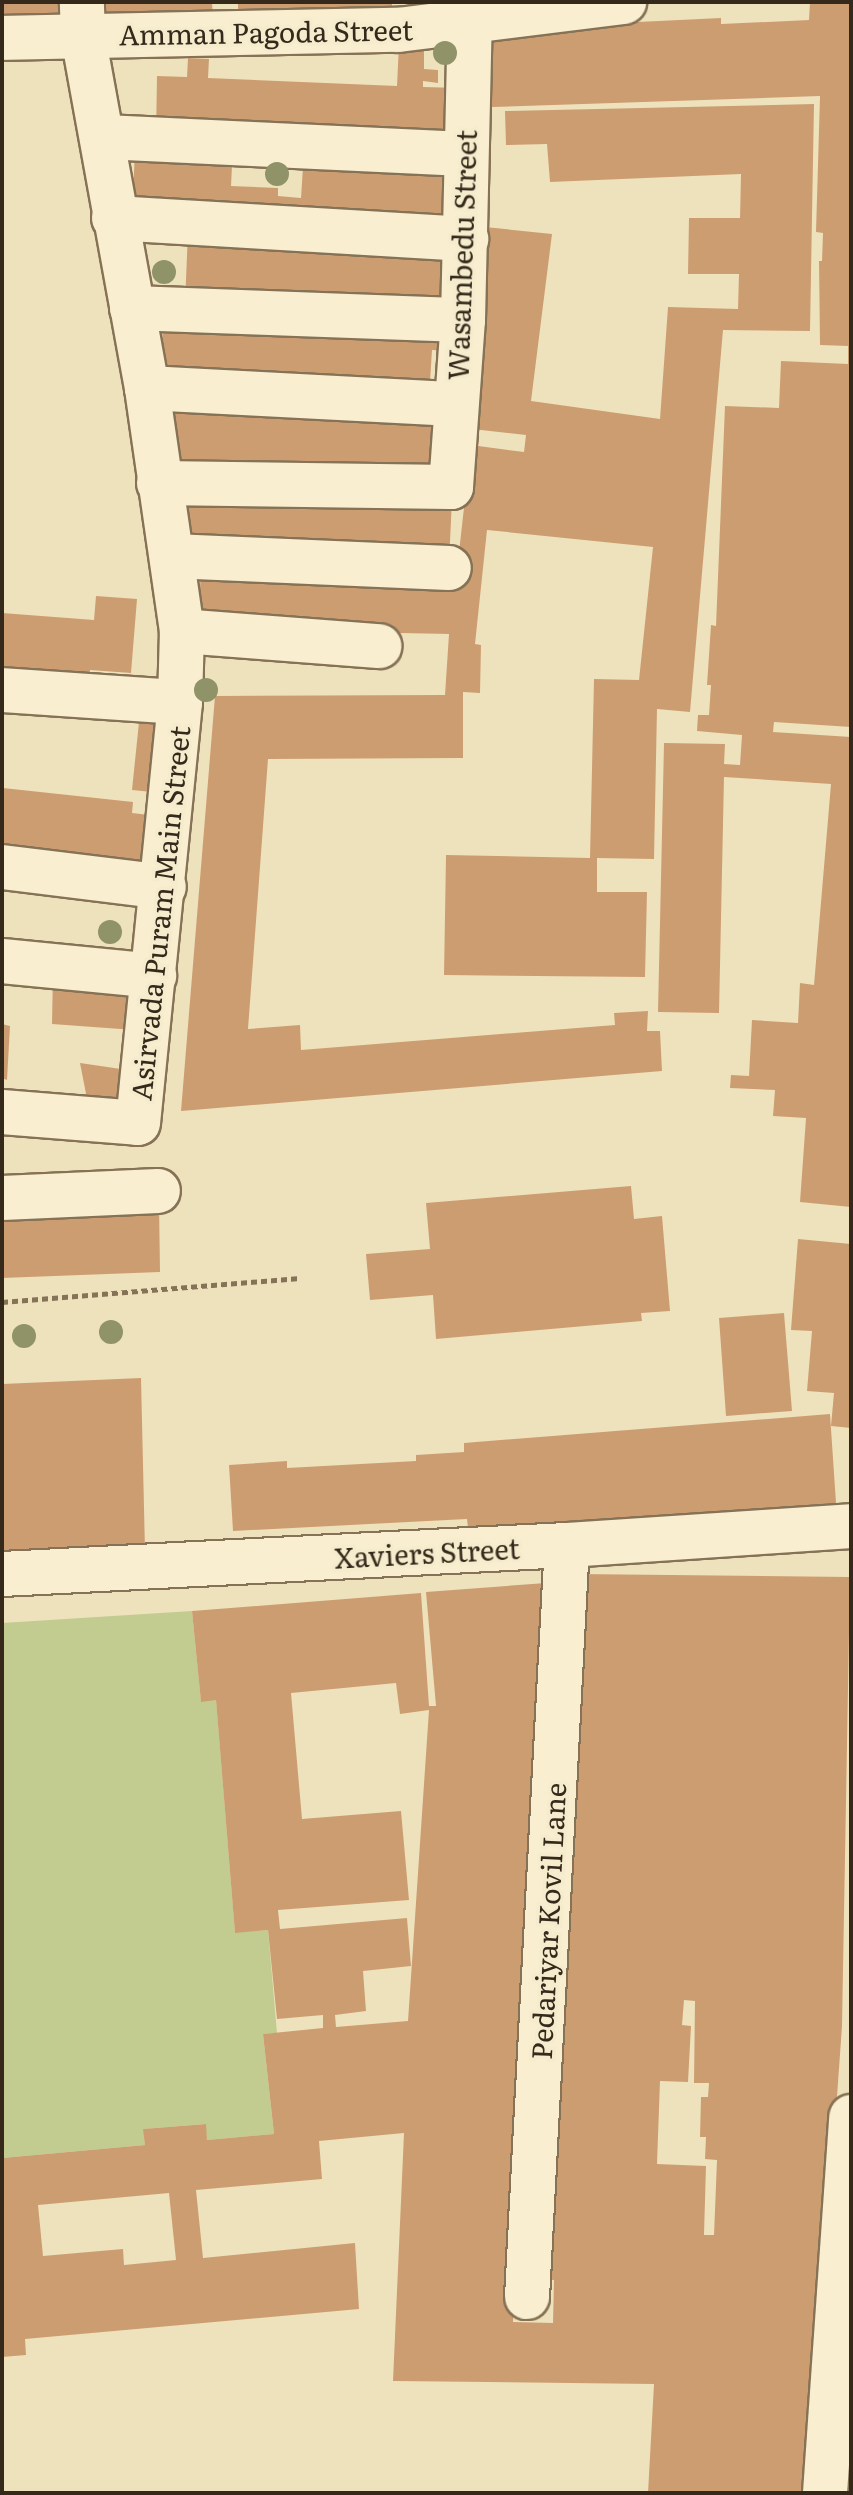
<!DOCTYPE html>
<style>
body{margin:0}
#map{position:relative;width:853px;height:2495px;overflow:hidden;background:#eee2bd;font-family:Literata,serif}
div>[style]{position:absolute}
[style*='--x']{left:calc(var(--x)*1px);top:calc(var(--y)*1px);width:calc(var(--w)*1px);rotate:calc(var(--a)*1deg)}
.green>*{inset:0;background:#c2cc91}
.building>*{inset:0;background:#cd9d72}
.path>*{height:5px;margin-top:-2.5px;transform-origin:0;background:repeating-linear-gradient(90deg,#867256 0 6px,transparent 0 10px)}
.roads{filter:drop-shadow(2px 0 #867256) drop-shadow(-2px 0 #867256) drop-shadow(0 2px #867256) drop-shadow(0 -2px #867256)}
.street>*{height:44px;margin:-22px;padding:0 22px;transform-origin:22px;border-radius:22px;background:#f9efd0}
.trees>*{width:24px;height:24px;margin:-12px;border-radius:50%;background:#909268}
span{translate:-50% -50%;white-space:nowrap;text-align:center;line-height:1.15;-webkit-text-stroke:7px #f5eccd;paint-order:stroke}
.street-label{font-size:28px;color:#35291b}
.frame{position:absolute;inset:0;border:4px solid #35291b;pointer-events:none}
</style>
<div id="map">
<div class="green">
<i style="clip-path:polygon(192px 1611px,201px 1701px,216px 1699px,235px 1932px,268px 1930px,277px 2033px,263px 2034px,274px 2134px,207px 2140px,205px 2124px,144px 2129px,145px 2145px,2px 2158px,2px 1623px)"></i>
</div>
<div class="building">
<i style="clip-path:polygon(2px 2px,67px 2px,67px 23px,2px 24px)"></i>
<i style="clip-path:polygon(97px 2px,212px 2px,213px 19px,97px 20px)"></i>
<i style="clip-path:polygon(238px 2px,392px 2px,392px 17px,238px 21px)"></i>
<i style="clip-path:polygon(810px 2px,851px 2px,851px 727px,774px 722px,773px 732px,851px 737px,851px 1207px,800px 1202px,806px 1118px,773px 1116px,775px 1090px,730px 1088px,731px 1075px,749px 1076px,752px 1020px,798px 1023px,800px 983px,814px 985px,831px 784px,724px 777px,719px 1013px,658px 1012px,664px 743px,725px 744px,724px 764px,740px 765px,742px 735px,697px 731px,698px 715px,709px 715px,711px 685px,707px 685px,711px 625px,716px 626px,725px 406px,779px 408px,781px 361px,848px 364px,848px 346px,820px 345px,819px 261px,822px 261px,823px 233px,816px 232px,820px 96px,492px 107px,491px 29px,721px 18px,721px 24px,809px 20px)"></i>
<i style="clip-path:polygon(399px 44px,424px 45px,424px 69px,438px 70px,438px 83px,423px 81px,423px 87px,460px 88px,456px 150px,156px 137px,157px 76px,187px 77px,188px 58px,209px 59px,208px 78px,397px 86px)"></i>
<i style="clip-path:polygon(814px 104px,810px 331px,723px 330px,690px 712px,657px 709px,654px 859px,597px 858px,597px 892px,647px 892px,645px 977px,444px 975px,446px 855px,590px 858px,594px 679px,639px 680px,653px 547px,487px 530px,475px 644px,481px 645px,480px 693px,463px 692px,463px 758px,268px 759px,248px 1029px,300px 1025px,301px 1050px,615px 1025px,614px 1013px,648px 1011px,647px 1031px,660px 1031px,662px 1071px,181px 1111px,215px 696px,445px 695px,449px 634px,198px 629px,201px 568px,455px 588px,471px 445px,524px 452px,526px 435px,472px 429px,485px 227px,552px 234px,531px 401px,660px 419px,668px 307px,738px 309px,739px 274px,688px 274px,689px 218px,740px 218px,741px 174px,550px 182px,547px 144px,506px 145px,505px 111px)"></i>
<i style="clip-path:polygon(233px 146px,231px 186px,278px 188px,278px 196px,301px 198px,304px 151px,456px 158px,451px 231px,132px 214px,135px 151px)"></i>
<i style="clip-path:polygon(188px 231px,444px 244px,439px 317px,185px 304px)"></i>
<i style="clip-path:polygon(163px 314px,455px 328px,453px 351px,432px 350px,430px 382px,161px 383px)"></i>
<i style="clip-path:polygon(166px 398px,440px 411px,432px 481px,165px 474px)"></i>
<i style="clip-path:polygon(167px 487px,452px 499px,449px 563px,188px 552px,189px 518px,167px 517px)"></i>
<i style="clip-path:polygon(96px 596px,137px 599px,131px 673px,90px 670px,89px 686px,2px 680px,2px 613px,94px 620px)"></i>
<i style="clip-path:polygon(139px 722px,170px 726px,162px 793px,132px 790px)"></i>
<i style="clip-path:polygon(3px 788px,133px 802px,132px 813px,149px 815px,143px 873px,2px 857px)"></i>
<i style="clip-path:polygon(53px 972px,124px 982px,134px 1030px,52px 1024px)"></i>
<i style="clip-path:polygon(2px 1024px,10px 1026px,7px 1080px,2px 1078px)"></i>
<i style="clip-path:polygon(80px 1063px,121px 1069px,120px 1104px,88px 1104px)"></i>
<i style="clip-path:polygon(631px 1186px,634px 1219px,662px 1216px,670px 1311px,641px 1313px,642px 1321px,436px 1339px,433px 1295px,370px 1300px,366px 1254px,430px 1249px,426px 1203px)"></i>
<i style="clip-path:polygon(159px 1204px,160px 1272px,2px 1278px,2px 1209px)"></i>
<i style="clip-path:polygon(798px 1239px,851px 1244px,851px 1428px,831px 1426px,834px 1393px,807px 1391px,812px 1331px,791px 1330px)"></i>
<i style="clip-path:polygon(784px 1313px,792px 1411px,726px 1416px,719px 1318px)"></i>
<i style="clip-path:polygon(141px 1378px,145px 1551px,2px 1556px,2px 1384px)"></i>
<i style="clip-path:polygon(830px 1414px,836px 1503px,572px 1527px,571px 1521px,468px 1528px,467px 1519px,233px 1531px,229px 1465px,287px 1461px,287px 1468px,416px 1461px,416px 1455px,464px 1452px,464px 1443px)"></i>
<i style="clip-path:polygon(evenodd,576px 1574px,850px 1577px,842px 2026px,809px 2493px,648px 2493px,654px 2384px,393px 2381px,404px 2133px,319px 2141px,322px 2179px,196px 2190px,203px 2258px,355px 2243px,359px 2309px,25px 2339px,26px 2355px,2px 2357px,2px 2158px,145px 2145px,143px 2129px,206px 2124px,207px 2140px,274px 2134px,263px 2034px,323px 2028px,323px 2015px,277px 2019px,268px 1930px,235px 1933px,216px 1700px,201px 1702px,192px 1611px,421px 1593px,429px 1706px,436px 1706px,426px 1592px,546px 1583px,513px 2322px,553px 2323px,554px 2280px,539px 2279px,576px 1574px,396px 1683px,400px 1714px,429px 1710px,408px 2021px,336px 2027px,335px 2015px,366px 2011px,363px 1971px,411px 1966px,407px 1918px,280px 1929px,278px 1910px,409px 1900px,401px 1811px,302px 1819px,291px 1693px,396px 1683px,576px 1574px,684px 2000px,695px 2001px,694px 2083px,709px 2083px,708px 2097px,701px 2097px,700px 2137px,706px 2137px,705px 2159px,717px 2160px,714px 2235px,704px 2235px,706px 2166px,657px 2164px,660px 2081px,688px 2082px,691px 2026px,682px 2025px,684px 2000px,576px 1574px,169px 2193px,176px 2260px,124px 2265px,123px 2249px,43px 2256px,38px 2205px,169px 2193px)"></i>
</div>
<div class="path">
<i style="--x:2;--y:1302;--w:299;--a:-4.6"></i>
</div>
<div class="roads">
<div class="street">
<i style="--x:2;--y:38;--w:396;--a:-1.2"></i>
<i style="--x:398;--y:30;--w:228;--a:-7.1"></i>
<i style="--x:104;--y:137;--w:361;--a:2.7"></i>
<i style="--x:114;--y:218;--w:353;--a:3.4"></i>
<i style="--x:132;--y:308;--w:331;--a:2.1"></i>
<i style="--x:147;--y:388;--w:308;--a:3"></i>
<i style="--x:159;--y:483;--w:292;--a:0.8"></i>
<i style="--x:451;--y:487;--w:167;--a:-85.9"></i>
<i style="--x:463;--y:320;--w:298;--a:-88.7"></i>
<i style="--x:172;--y:556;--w:277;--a:2.5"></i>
<i style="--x:182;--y:631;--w:198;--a:4.4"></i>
<i style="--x:2;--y:690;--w:178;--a:3.9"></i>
<i style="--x:2;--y:867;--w:163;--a:7"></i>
<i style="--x:2;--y:961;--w:153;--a:5.6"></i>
<i style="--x:2;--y:1112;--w:136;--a:4.6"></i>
<i style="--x:138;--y:1123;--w:423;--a:-84.3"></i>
<i style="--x:180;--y:702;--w:71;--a:-88.4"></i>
<i style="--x:182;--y:631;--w:246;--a:-98.2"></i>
<i style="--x:147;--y:388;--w:358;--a:-100.3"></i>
<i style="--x:83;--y:36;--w:34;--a:-92"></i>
<i style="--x:2;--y:1198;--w:156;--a:-2.6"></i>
<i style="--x:2;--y:1574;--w:566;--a:-2.94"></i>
<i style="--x:567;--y:1545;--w:285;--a:-3.8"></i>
<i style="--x:527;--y:2297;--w:753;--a:-86.96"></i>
<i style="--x:825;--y:2493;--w:377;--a:-86"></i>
</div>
</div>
<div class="trees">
<i style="left:445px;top:53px"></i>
<i style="left:277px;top:174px"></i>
<i style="left:164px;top:272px"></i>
<i style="left:206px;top:690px"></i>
<i style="left:110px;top:932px"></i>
<i style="left:111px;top:1332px"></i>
<i style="left:24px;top:1336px"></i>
</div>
<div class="street-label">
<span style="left:266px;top:31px;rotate:-1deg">Amman Pagoda Street</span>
<span style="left:461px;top:255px;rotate:-88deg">Wasambedu Street</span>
<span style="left:159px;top:913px;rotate:-84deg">Asirvada Puram Main Street</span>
<span style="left:427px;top:1552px;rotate:-3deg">Xaviers Street</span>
<span style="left:547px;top:1921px;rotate:-87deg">Pedariyar Kovil Lane</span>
</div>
<div class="frame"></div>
</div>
